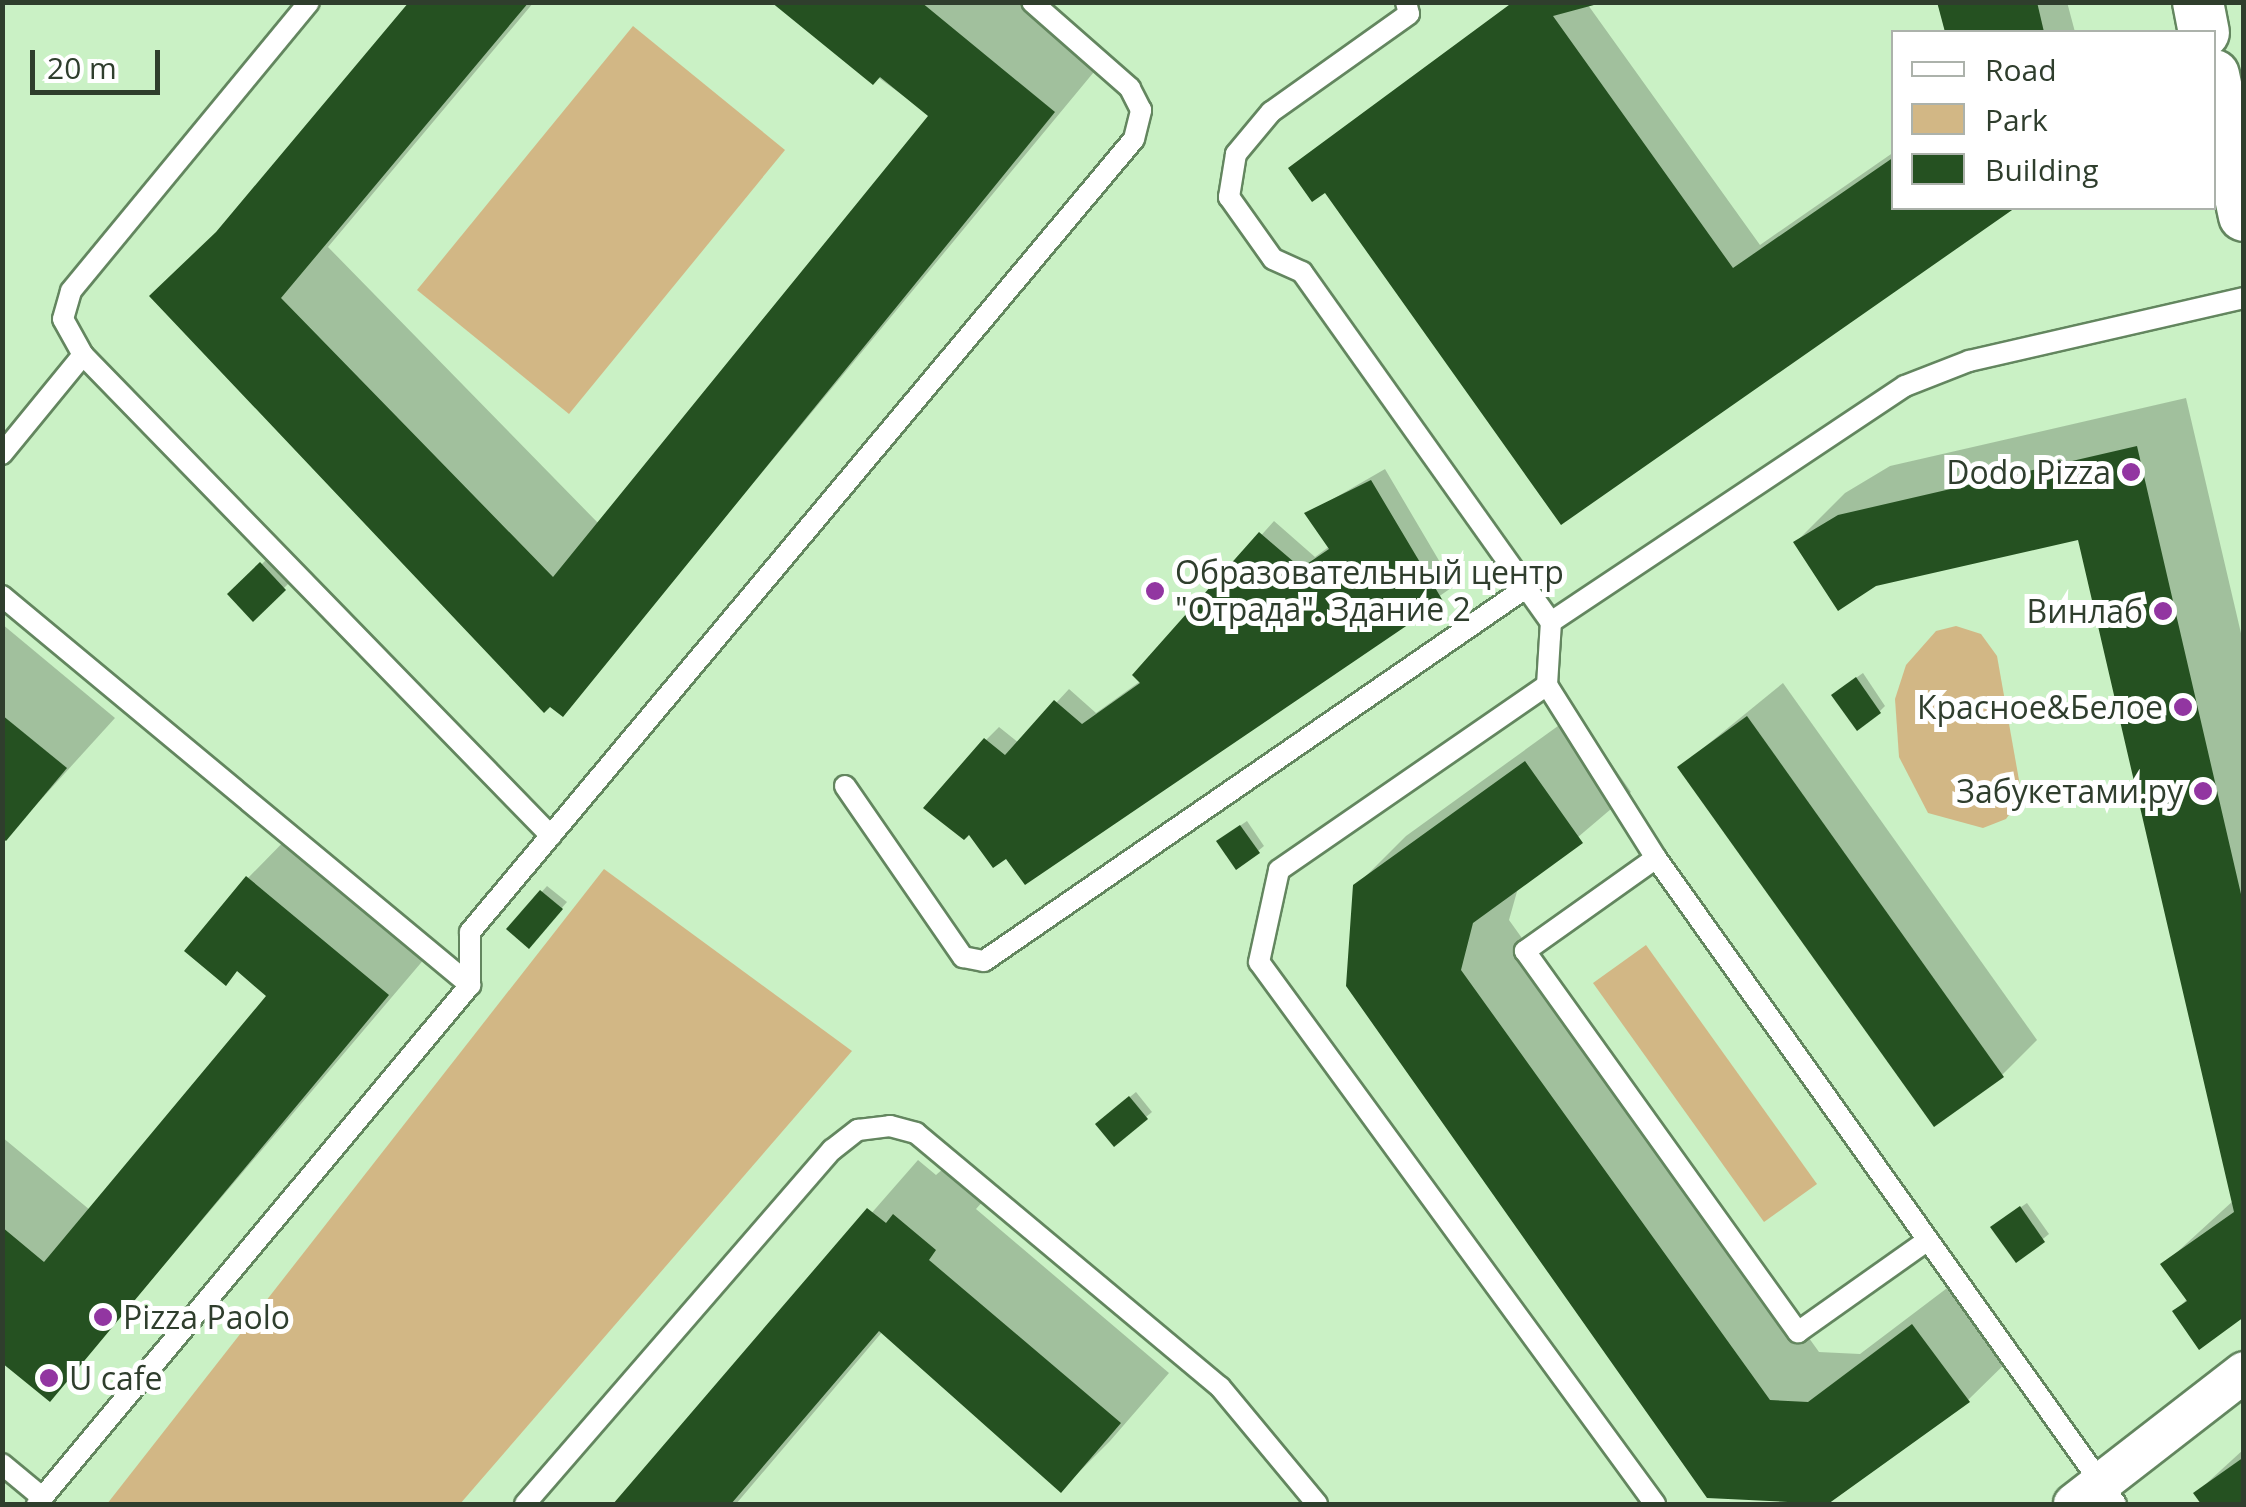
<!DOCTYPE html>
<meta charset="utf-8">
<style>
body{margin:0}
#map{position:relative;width:2246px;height:1507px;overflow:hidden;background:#caf1c5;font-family:"Open Sans",sans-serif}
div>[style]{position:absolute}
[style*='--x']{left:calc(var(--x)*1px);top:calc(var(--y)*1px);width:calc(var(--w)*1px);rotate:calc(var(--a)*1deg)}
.green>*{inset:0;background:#d2b785}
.shadow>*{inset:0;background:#0003}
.building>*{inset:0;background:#255121}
.roads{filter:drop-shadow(2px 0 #63865f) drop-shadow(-2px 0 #63865f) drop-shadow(0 2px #63865f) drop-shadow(0 -2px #63865f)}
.service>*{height:20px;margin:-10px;padding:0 10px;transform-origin:10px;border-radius:10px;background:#fff}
.minor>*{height:40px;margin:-20px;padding:0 20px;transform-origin:20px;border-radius:20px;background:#fff}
.tertiary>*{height:50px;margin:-25px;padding:0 25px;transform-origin:25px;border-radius:25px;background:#fff}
.dots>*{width:28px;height:28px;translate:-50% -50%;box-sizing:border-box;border:5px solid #fff;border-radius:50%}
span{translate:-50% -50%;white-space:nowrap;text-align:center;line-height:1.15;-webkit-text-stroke:10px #fff;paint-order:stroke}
.poi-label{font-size:32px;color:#2f3e2d}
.right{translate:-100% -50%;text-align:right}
.left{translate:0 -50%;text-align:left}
.frame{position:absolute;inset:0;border:5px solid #2f3e2d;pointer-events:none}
.legend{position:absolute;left:1891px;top:30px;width:325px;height:180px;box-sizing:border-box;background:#fff;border:2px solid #acb2ab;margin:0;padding:12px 18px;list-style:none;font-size:30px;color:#2f3e2d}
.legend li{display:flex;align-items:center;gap:20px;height:50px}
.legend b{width:50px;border:2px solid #acb2ab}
.scale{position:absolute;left:30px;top:50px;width:130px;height:45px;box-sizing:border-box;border:5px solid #2f3e2d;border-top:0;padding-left:12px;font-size:30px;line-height:35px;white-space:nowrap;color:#2f3e2d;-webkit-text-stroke:8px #fff;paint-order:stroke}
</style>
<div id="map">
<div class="green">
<i style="clip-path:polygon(633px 26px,785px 150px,569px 414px,417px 290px)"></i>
<i style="clip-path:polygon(1956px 626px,1981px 634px,1997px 656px,2022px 797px,2006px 819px,1983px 828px,1928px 813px,1899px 757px,1895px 699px,1906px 665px,1936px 631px)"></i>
<i style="clip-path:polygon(604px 869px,852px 1051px,460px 1504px,107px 1504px)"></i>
<i style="clip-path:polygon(1646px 945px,1817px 1184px,1764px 1222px,1593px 983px)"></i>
</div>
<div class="shadow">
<i style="clip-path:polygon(412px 2px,534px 2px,328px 247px,599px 524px,931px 116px,775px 2px,1031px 2px,1103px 61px,562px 714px,224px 226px)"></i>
<i style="clip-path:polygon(1514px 2px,1588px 5px,1760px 245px,1894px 152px,1894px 208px,2010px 208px,1562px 521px,1326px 190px,1291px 168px)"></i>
<i style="clip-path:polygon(1940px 2px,2067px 2px,2075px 32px,1947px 32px)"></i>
<i style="clip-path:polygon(2186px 398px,2244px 646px,2244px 1314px,2175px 1312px,2188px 1298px,2163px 1265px,2234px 1200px,2080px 537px,1796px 542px,1845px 493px,1890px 466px)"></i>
<i style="clip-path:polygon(1385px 469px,1454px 586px,1026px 882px,986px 740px,999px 727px,1019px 743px,1069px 689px,1096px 713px,1142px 680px,1136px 675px,1274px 521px,1315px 557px,1330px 546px,1307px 514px)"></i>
<i style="clip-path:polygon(267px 559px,290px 582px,254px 618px,231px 594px)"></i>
<i style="clip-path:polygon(2px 624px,115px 718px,6px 838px,2px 835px)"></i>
<i style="clip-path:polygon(1863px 673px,1885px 706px,1880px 711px,1840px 689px)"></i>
<i style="clip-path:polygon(1783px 683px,2037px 1040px,2002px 1075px,1680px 767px)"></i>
<i style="clip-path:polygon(1576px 713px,1631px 792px,1518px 888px,1509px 920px,1819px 1352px,1860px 1354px,1963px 1276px,2018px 1351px,1968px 1400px,1824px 1504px,1709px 1496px,1355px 887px,1406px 836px)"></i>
<i style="clip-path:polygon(1247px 821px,1264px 846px,1258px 851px,1225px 836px)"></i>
<i style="clip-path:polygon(297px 828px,437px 944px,50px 1399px,2px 1359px,2px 1137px,90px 1210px,270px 995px,239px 969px,225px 983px,248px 878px)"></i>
<i style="clip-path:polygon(547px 886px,567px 902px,534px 940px,509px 929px)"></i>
<i style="clip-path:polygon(1136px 1092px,1152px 1112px,1146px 1117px,1104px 1118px)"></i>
<i style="clip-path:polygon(918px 1160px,936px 1175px,945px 1167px,984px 1200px,976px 1209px,1169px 1373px,1110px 1441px,1061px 1490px,883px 1331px,736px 1504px,617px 1504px)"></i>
<i style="clip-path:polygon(2027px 1203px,2049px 1234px,2017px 1260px,1999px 1222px)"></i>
<i style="clip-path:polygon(2244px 1449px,2244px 1504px,2204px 1504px,2196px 1493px)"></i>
</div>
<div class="building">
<i style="clip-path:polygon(409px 2px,529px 2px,281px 298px,553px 577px,928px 116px,880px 77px,873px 85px,771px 2px,921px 2px,1055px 112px,563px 717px,550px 707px,544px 713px,149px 296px,216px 232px)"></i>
<i style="clip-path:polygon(1513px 2px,1605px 2px,1553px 16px,1733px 268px,1894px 157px,1894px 208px,2015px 208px,1561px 525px,1325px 193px,1312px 202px,1288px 168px)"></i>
<i style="clip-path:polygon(1937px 2px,2037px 2px,2044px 32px,1945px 32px)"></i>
<i style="clip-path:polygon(2137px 446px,2244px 907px,2244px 1317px,2199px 1350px,2172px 1311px,2187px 1301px,2160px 1264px,2234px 1212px,2078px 540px,1876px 586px,1838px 611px,1793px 542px,1838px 515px)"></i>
<i style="clip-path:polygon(1371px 480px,1443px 601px,1025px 885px,1006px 859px,993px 868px,969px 835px,964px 840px,923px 808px,984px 738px,1005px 755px,1054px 700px,1082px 724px,1140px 683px,1132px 675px,1259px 532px,1301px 568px,1329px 549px,1304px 513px)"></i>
<i style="clip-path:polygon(260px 562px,286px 590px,253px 622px,227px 594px)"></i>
<i style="clip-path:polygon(1856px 677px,1881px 713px,1857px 731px,1831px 695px)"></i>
<i style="clip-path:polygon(2px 715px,67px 768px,6px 841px,2px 838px)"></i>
<i style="clip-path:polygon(1747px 716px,2004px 1077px,1934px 1127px,1677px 767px)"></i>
<i style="clip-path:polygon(1525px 761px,1583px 843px,1473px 923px,1461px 970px,1770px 1400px,1808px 1402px,1912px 1324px,1970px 1402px,1828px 1504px,1707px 1498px,1346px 986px,1353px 885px)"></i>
<i style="clip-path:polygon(1240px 825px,1260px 853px,1236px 870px,1216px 841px)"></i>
<i style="clip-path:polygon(246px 876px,389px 995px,50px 1402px,2px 1363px,2px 1227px,44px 1262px,266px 996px,237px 971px,226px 986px,184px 951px)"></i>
<i style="clip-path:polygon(540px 890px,563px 909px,529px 949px,506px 929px)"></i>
<i style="clip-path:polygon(1129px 1096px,1148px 1119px,1114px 1147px,1095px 1124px)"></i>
<i style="clip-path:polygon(2020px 1206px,2045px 1242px,2016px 1263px,1990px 1227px)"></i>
<i style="clip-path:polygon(867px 1208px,886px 1223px,893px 1214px,936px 1250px,929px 1260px,1121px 1423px,1061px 1493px,879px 1331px,731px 1504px,613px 1504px)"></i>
<i style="clip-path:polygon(2244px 1457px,2244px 1504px,2201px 1504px,2193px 1493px)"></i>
</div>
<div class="roads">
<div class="service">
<i style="--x:1406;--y:2;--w:12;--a:76"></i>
<i style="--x:1409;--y:14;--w:169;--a:144.6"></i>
<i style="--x:1271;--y:112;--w:55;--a:129.8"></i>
<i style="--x:1236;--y:154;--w:44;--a:99.2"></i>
<i style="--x:1229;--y:197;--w:76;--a:54.6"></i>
<i style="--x:1273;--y:259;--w:32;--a:24"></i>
<i style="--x:1302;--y:272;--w:430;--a:54.6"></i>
<i style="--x:83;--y:355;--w:671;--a:45.78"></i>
<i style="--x:2;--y:454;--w:128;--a:-50.7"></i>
<i style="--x:83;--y:355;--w:41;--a:-119.1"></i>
<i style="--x:63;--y:319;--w:29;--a:-74"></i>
<i style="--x:71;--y:291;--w:374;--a:-50.5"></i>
<i style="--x:2;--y:596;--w:609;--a:39.73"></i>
<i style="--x:470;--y:985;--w:676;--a:129.84"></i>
<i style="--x:1547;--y:685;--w:63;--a:-86.4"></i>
<i style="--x:1551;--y:622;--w:425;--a:-33.7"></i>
<i style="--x:1905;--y:386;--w:69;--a:-21.3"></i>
<i style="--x:1969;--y:361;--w:282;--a:-12.9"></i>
<i style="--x:845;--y:786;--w:208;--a:55.4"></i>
<i style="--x:963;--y:957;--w:21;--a:11"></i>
<i style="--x:984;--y:961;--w:659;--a:-34.56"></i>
<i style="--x:1656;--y:858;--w:161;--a:144.6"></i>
<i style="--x:1525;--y:951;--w:469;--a:54.4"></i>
<i style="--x:1798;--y:1332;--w:156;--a:-35.3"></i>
<i style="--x:470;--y:985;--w:53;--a:-90"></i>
<i style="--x:470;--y:932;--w:1034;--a:-50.06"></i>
<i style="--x:1134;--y:139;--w:30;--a:-76"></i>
<i style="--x:1141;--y:110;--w:25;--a:-117"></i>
<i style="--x:1130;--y:88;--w:130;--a:-138.7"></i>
<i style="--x:2;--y:1464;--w:53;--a:39.7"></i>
<i style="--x:525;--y:1504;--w:469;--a:-49.1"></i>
<i style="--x:832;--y:1150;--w:33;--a:-38"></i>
<i style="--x:858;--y:1130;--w:32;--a:-7"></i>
<i style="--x:890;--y:1126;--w:27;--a:15"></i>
<i style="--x:916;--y:1133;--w:396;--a:39.9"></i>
<i style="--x:1220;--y:1387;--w:152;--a:50.3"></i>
<i style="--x:1655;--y:1504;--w:671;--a:-126.15"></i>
<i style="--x:1259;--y:962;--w:94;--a:-77.7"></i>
<i style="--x:1279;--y:870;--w:326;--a:-34.6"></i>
<i style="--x:1547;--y:685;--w:204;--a:57.8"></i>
<i style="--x:1656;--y:858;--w:793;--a:54.55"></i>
</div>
<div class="minor">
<i style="--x:2074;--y:1504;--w:215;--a:-37.8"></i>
</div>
<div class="tertiary">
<i style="--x:2198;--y:2;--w:31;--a:79"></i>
<i style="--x:2214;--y:75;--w:144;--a:78"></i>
</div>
</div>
<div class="dots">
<i style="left:2131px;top:472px;background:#9236a1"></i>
<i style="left:1155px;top:591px;background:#9236a1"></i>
<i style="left:2163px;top:611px;background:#9236a1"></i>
<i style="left:2183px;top:707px;background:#9236a1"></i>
<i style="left:2203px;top:791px;background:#9236a1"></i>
<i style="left:103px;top:1317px;background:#9236a1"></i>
<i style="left:49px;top:1378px;background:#9236a1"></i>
</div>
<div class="poi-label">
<span class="right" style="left:2111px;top:472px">Dodo Pizza</span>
<span class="left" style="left:1175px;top:591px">Образовательный центр<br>"Отрада". Здание 2</span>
<span class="right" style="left:2143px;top:611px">Винлаб</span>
<span class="right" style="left:2163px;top:707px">Красное&amp;Белое</span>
<span class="right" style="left:2183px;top:791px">Забукетами.ру</span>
<span class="left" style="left:123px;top:1317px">Pizza Paolo</span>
<span class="left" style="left:69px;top:1378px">U cafe</span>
</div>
<div class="frame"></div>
<ul class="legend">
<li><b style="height:12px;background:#fff"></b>Road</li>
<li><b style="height:28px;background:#d2b785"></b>Park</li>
<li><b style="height:28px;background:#255121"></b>Building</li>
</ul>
<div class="scale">20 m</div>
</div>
